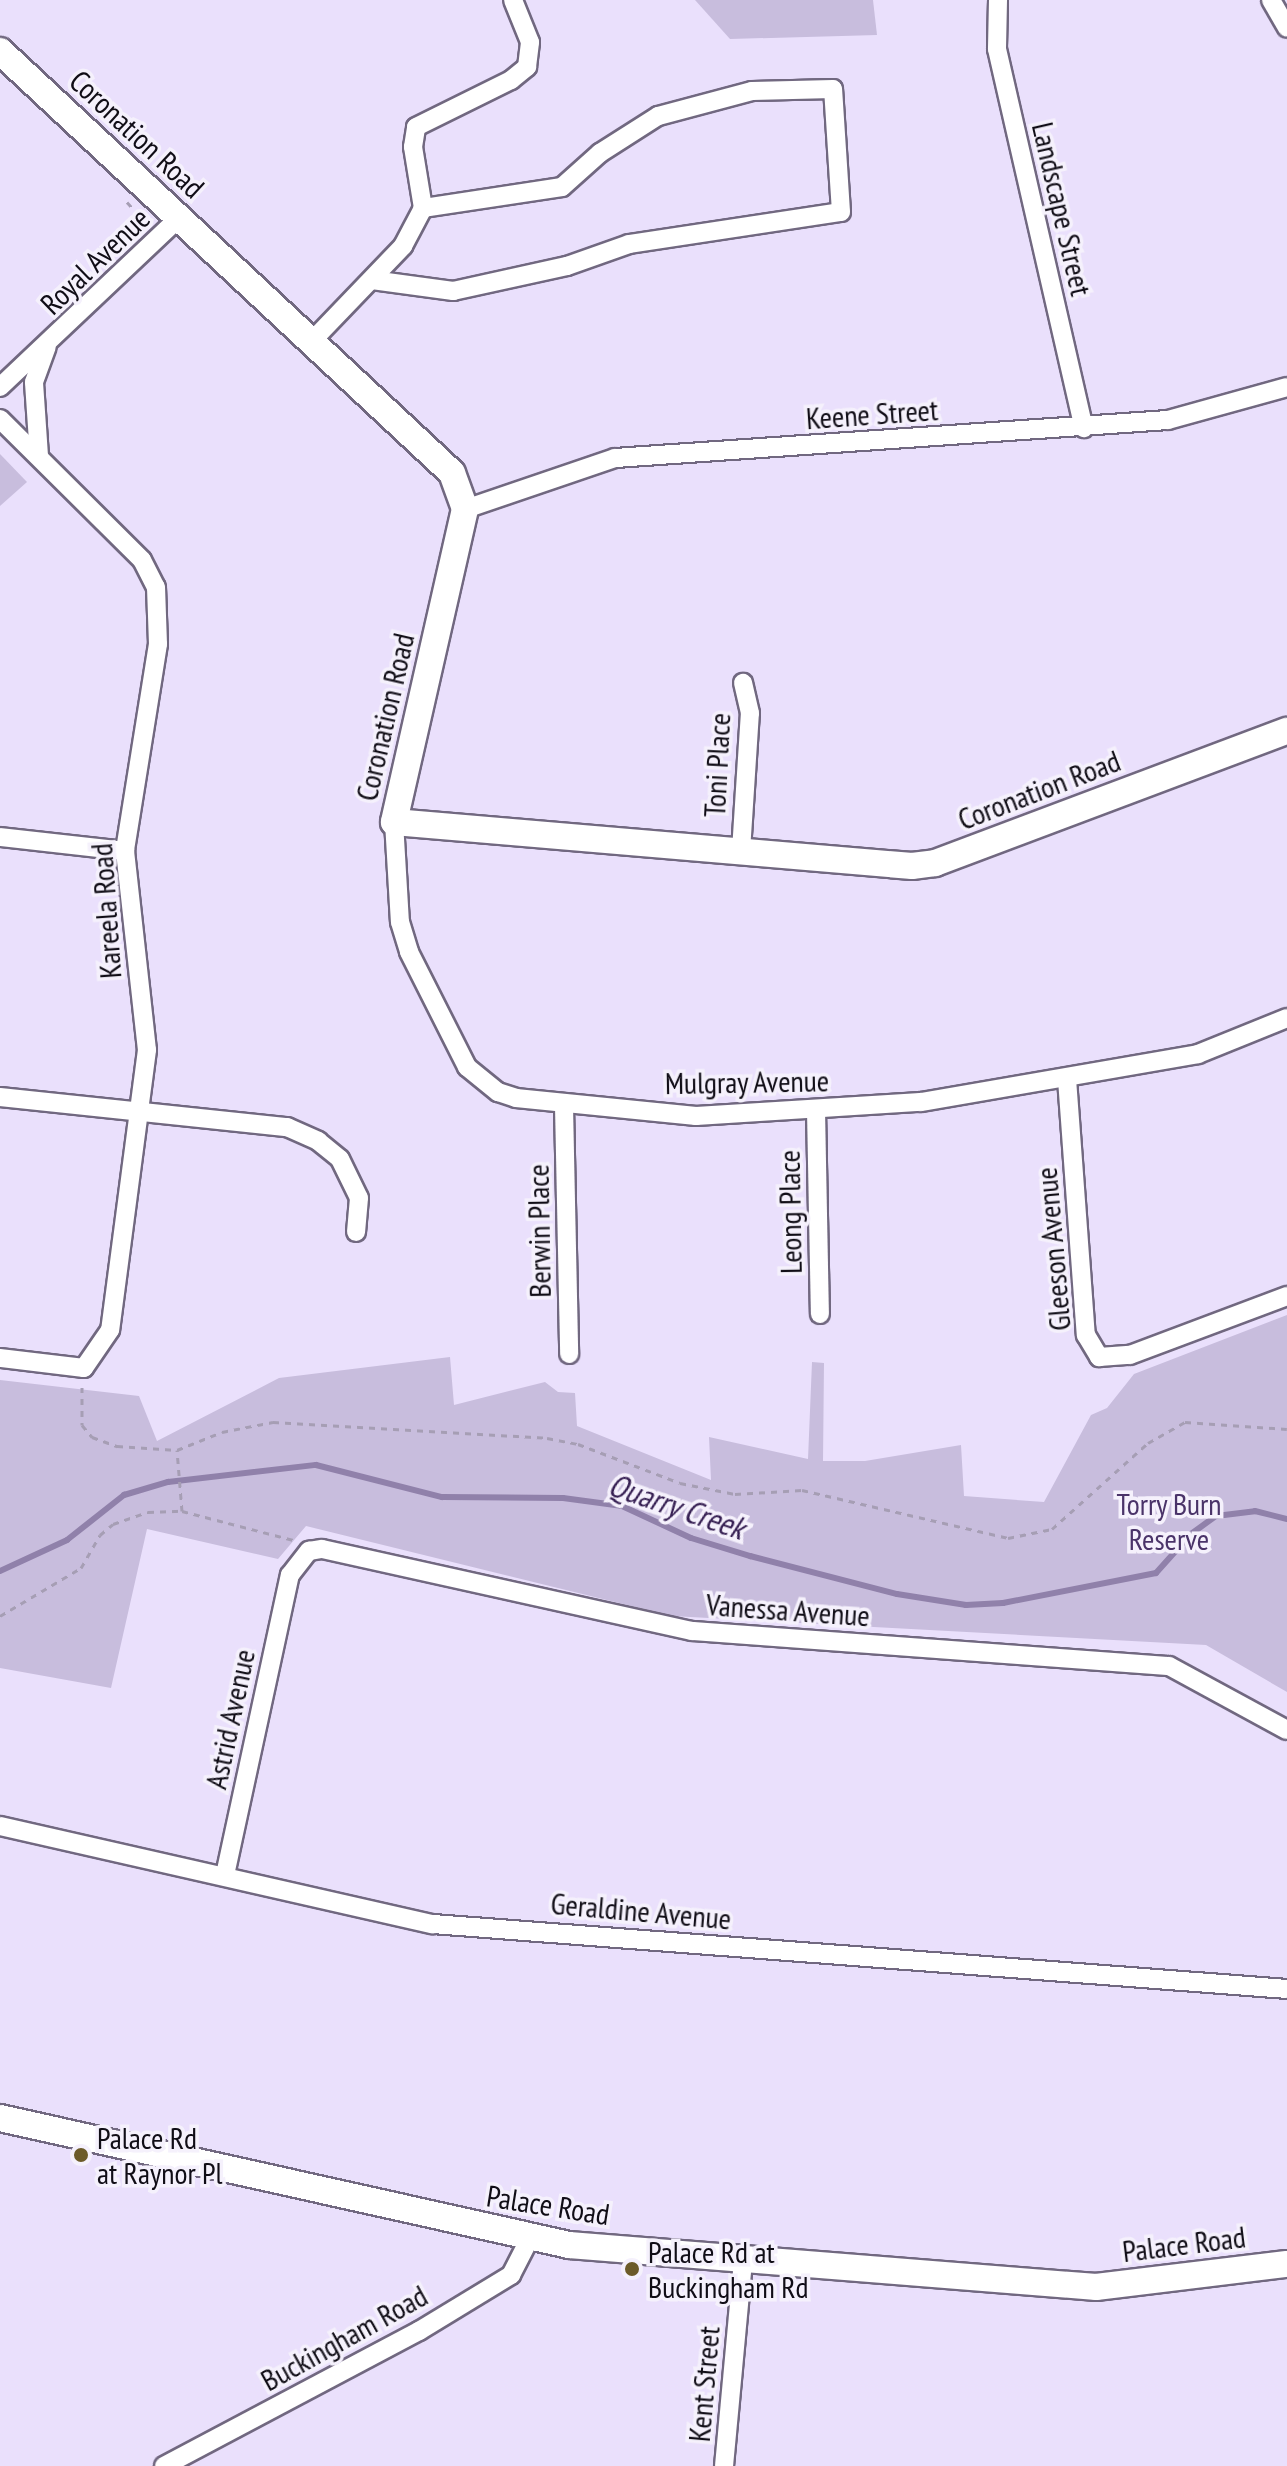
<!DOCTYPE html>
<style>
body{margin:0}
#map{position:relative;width:1287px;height:2466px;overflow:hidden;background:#eae0fc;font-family:"PT Sans Narrow",sans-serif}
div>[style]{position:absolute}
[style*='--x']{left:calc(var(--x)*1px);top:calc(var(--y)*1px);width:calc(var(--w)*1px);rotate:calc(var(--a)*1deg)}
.green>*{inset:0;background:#c8bddd}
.stream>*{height:6px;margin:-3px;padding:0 3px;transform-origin:3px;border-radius:3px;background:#9081aa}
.path>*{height:3px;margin-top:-1.5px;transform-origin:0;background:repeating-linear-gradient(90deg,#a69eb4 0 6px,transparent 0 12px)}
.roads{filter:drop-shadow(2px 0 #716880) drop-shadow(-2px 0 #716880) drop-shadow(0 2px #716880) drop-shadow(0 -2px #716880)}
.street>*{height:18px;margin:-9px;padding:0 9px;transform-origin:9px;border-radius:9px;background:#fff}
.secondary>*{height:26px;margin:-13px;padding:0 13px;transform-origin:13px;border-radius:13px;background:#fff}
.dots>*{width:22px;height:22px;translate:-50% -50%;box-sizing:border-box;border:4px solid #f5f1fc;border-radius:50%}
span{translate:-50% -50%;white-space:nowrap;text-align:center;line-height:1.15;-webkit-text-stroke:7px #f5f1fc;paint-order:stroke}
.street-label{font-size:30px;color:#100d16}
.park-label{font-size:30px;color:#4a3369}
.poi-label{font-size:30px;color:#100d16}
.left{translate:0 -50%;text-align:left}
.water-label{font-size:32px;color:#351e52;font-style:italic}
</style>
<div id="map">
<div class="green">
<i style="clip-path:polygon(695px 0,873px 0,877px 35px,730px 39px)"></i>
<i style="clip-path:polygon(0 454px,27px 482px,0 506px)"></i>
<i style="clip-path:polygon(1287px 1315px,1287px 1692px,1206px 1645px,672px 1616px,306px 1526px,278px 1559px,147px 1529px,111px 1688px,0 1668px,0 1380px,139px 1396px,157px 1441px,279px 1378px,450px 1357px,454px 1405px,545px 1382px,558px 1392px,575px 1393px,577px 1426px,711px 1480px,709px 1437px,808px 1459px,812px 1362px,824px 1363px,823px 1461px,865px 1461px,961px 1445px,964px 1496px,1044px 1502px,1091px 1415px,1107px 1408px,1134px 1374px)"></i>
</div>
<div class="stream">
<i style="--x:0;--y:1571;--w:74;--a:-24.8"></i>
<i style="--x:67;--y:1540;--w:73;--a:-38.3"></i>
<i style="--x:124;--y:1495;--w:46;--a:-16.5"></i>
<i style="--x:168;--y:1482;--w:149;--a:-6.6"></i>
<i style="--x:316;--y:1465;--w:130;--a:14.3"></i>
<i style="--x:442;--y:1497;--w:121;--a:0.5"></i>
<i style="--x:563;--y:1498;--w:60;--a:7.7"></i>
<i style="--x:622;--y:1506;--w:76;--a:24.9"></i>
<i style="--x:691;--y:1538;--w:62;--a:17"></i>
<i style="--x:750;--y:1556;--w:152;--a:14.5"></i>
<i style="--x:897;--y:1594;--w:70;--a:9.1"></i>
<i style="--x:966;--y:1605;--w:37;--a:-3"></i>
<i style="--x:1003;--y:1603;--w:156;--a:-11.1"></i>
<i style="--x:1156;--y:1573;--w:52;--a:-48.1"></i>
<i style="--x:1191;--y:1534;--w:31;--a:-36"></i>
<i style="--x:1216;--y:1516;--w:39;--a:-7"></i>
<i style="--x:1255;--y:1511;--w:33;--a:14"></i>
</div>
<div class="path">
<i style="--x:127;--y:202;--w:28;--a:48"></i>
<i style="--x:82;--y:1387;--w:38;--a:90"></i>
<i style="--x:82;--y:1425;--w:16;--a:50"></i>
<i style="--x:92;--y:1437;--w:27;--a:20"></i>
<i style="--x:117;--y:1446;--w:60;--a:3.8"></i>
<i style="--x:182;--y:1511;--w:115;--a:14.6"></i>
<i style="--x:0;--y:1616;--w:94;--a:-30.7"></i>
<i style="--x:81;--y:1568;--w:38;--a:-60"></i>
<i style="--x:100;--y:1535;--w:17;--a:-40"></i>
<i style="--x:113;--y:1524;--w:37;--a:-19"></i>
<i style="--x:148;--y:1512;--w:34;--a:-2"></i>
<i style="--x:182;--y:1511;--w:61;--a:-94.7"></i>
<i style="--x:177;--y:1450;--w:48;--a:-21.8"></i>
<i style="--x:222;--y:1432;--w:52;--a:-11.1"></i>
<i style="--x:273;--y:1422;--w:274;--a:3.3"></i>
<i style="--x:547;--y:1438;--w:32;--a:11"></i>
<i style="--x:578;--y:1444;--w:109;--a:20.9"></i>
<i style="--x:680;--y:1483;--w:56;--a:11.3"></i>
<i style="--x:735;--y:1494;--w:67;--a:-3.4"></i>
<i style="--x:802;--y:1490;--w:212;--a:13.1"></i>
<i style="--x:1008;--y:1538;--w:45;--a:-11.6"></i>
<i style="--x:1052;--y:1529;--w:129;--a:-41.9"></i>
<i style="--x:1148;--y:1443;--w:43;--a:-29.6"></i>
<i style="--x:1185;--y:1422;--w:102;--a:3.9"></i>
</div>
<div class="roads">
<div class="street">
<i style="--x:998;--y:0;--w:49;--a:91.2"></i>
<i style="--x:997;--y:49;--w:389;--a:77.1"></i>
<i style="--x:1271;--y:0;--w:32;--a:60"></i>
<i style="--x:372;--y:280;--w:82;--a:7.7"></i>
<i style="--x:453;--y:291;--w:117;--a:-12.4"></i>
<i style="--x:567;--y:266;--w:66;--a:-19.5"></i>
<i style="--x:629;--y:244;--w:214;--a:-8.6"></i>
<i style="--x:841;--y:212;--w:123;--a:-93.7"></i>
<i style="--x:833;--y:89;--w:81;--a:178.6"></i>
<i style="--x:752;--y:91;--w:97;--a:165.1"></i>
<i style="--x:658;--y:116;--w:69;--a:147.5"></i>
<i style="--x:600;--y:153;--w:51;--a:138.2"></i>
<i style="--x:562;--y:187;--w:141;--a:171.4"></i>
<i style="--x:312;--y:341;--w:132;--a:-46.2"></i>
<i style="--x:403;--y:246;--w:43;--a:-62.2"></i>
<i style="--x:423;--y:208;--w:62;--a:-99.3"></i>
<i style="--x:413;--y:147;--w:20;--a:-81"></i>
<i style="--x:416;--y:127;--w:106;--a:-26.3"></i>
<i style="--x:511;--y:80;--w:21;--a:-39"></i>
<i style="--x:527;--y:67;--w:25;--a:-83"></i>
<i style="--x:530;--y:42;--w:45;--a:-112"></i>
<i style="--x:0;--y:387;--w:248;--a:-43.4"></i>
<i style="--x:0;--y:419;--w:200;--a:44.8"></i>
<i style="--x:142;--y:560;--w:30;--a:63"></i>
<i style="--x:156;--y:587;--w:57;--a:88"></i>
<i style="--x:158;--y:644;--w:210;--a:99.1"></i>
<i style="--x:125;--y:851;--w:200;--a:83.7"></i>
<i style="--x:147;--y:1050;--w:282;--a:97.5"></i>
<i style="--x:110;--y:1330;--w:46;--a:124.4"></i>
<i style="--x:84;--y:1368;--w:85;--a:-173.2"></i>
<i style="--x:39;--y:456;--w:74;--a:-93.9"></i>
<i style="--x:34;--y:382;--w:37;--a:-70"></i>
<i style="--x:465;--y:509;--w:158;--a:-18.8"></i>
<i style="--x:615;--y:458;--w:554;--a:-3.93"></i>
<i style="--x:1168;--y:420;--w:123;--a:-15.5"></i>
<i style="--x:394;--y:822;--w:100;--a:86.6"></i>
<i style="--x:400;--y:922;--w:31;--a:73"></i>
<i style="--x:409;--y:952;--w:129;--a:63.2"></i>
<i style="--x:467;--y:1067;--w:40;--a:39"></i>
<i style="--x:498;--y:1092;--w:19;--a:18"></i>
<i style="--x:516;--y:1098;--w:181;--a:5.7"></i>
<i style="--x:696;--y:1116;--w:225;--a:-3.6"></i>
<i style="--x:921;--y:1102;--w:281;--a:-9.8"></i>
<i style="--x:1198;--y:1054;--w:96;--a:-22"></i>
<i style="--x:0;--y:837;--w:126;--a:6.4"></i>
<i style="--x:741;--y:851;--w:138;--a:-86.3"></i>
<i style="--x:750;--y:713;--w:31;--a:-103"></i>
<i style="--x:1067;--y:1079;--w:257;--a:85.8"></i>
<i style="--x:1086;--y:1335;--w:26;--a:59"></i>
<i style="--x:1099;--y:1357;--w:31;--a:-4"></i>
<i style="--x:1130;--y:1355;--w:168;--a:-20.6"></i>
<i style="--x:0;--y:1097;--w:289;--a:6"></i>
<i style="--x:287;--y:1127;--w:34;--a:24"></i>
<i style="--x:318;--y:1141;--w:28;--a:39"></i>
<i style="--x:340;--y:1159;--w:43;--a:64"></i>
<i style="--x:359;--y:1198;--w:34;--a:95"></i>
<i style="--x:564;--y:1106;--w:248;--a:88.8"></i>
<i style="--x:816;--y:1110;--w:204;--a:88.9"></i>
<i style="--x:0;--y:1826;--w:444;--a:12.8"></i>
<i style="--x:433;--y:1924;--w:856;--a:4.35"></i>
<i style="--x:225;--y:1875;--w:307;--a:-77.8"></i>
<i style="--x:290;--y:1575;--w:31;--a:-52"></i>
<i style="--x:309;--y:1551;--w:13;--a:-9"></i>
<i style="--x:322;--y:1549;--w:379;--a:12.5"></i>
<i style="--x:692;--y:1631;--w:478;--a:4.2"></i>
<i style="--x:1169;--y:1666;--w:134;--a:28.5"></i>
<i style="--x:164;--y:2466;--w:289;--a:-27.9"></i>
<i style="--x:419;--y:2331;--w:108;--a:-31.3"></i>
<i style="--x:511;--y:2275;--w:42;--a:-62.8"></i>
<i style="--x:724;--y:2466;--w:207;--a:-84.7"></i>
</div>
<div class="secondary">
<i style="--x:0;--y:51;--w:618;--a:43.03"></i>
<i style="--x:452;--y:473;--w:38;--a:70"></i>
<i style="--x:465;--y:509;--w:321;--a:102.8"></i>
<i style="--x:394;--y:822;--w:520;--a:4.86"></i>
<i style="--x:912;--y:866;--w:23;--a:-7"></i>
<i style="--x:935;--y:863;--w:376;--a:-20.6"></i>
<i style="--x:0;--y:2118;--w:583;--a:12.58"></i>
<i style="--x:569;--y:2245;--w:529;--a:4.56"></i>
<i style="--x:1096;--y:2287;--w:192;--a:-6.9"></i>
</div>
</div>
<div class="dots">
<i style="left:81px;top:2155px;background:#6c5b29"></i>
<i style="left:632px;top:2269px;background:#6c5b29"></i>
</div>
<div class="street-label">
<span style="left:137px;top:134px;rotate:43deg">Coronation Road</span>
<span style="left:1062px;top:209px;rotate:77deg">Landscape Street</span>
<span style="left:95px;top:261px;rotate:-44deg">Royal Avenue</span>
<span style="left:872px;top:414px;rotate:-4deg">Keene Street</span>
<span style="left:385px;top:717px;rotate:-77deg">Coronation Road</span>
<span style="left:717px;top:765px;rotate:-87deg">Toni Place</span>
<span style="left:1039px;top:790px;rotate:-21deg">Coronation Road</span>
<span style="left:106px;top:911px;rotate:-94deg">Kareela Road</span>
<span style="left:747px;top:1082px;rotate:-1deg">Mulgray Avenue</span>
<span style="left:790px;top:1212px;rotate:-91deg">Leong Place</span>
<span style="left:539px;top:1231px;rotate:-91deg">Berwin Place</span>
<span style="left:1053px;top:1249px;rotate:-95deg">Gleeson Avenue</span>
<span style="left:788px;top:1610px;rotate:4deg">Vanessa Avenue</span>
<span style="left:230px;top:1719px;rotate:-78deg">Astrid Avenue</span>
<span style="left:641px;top:1911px;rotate:5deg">Geraldine Avenue</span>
<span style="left:548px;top:2205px;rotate:9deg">Palace Road</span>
<span style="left:1184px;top:2244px;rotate:-7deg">Palace Road</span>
<span style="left:344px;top:2338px;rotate:-29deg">Buckingham Road</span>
<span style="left:704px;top:2384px;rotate:-85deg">Kent Street</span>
</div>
<div class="park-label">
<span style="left:1169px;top:1521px">Torry Burn<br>Reserve</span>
</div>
<div class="poi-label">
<span class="left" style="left:97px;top:2155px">Palace Rd<br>at Raynor Pl</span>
<span class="left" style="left:648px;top:2269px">Palace Rd at<br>Buckingham Rd</span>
</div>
<div class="water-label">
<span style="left:677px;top:1506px;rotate:19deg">Quarry Creek</span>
</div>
</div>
